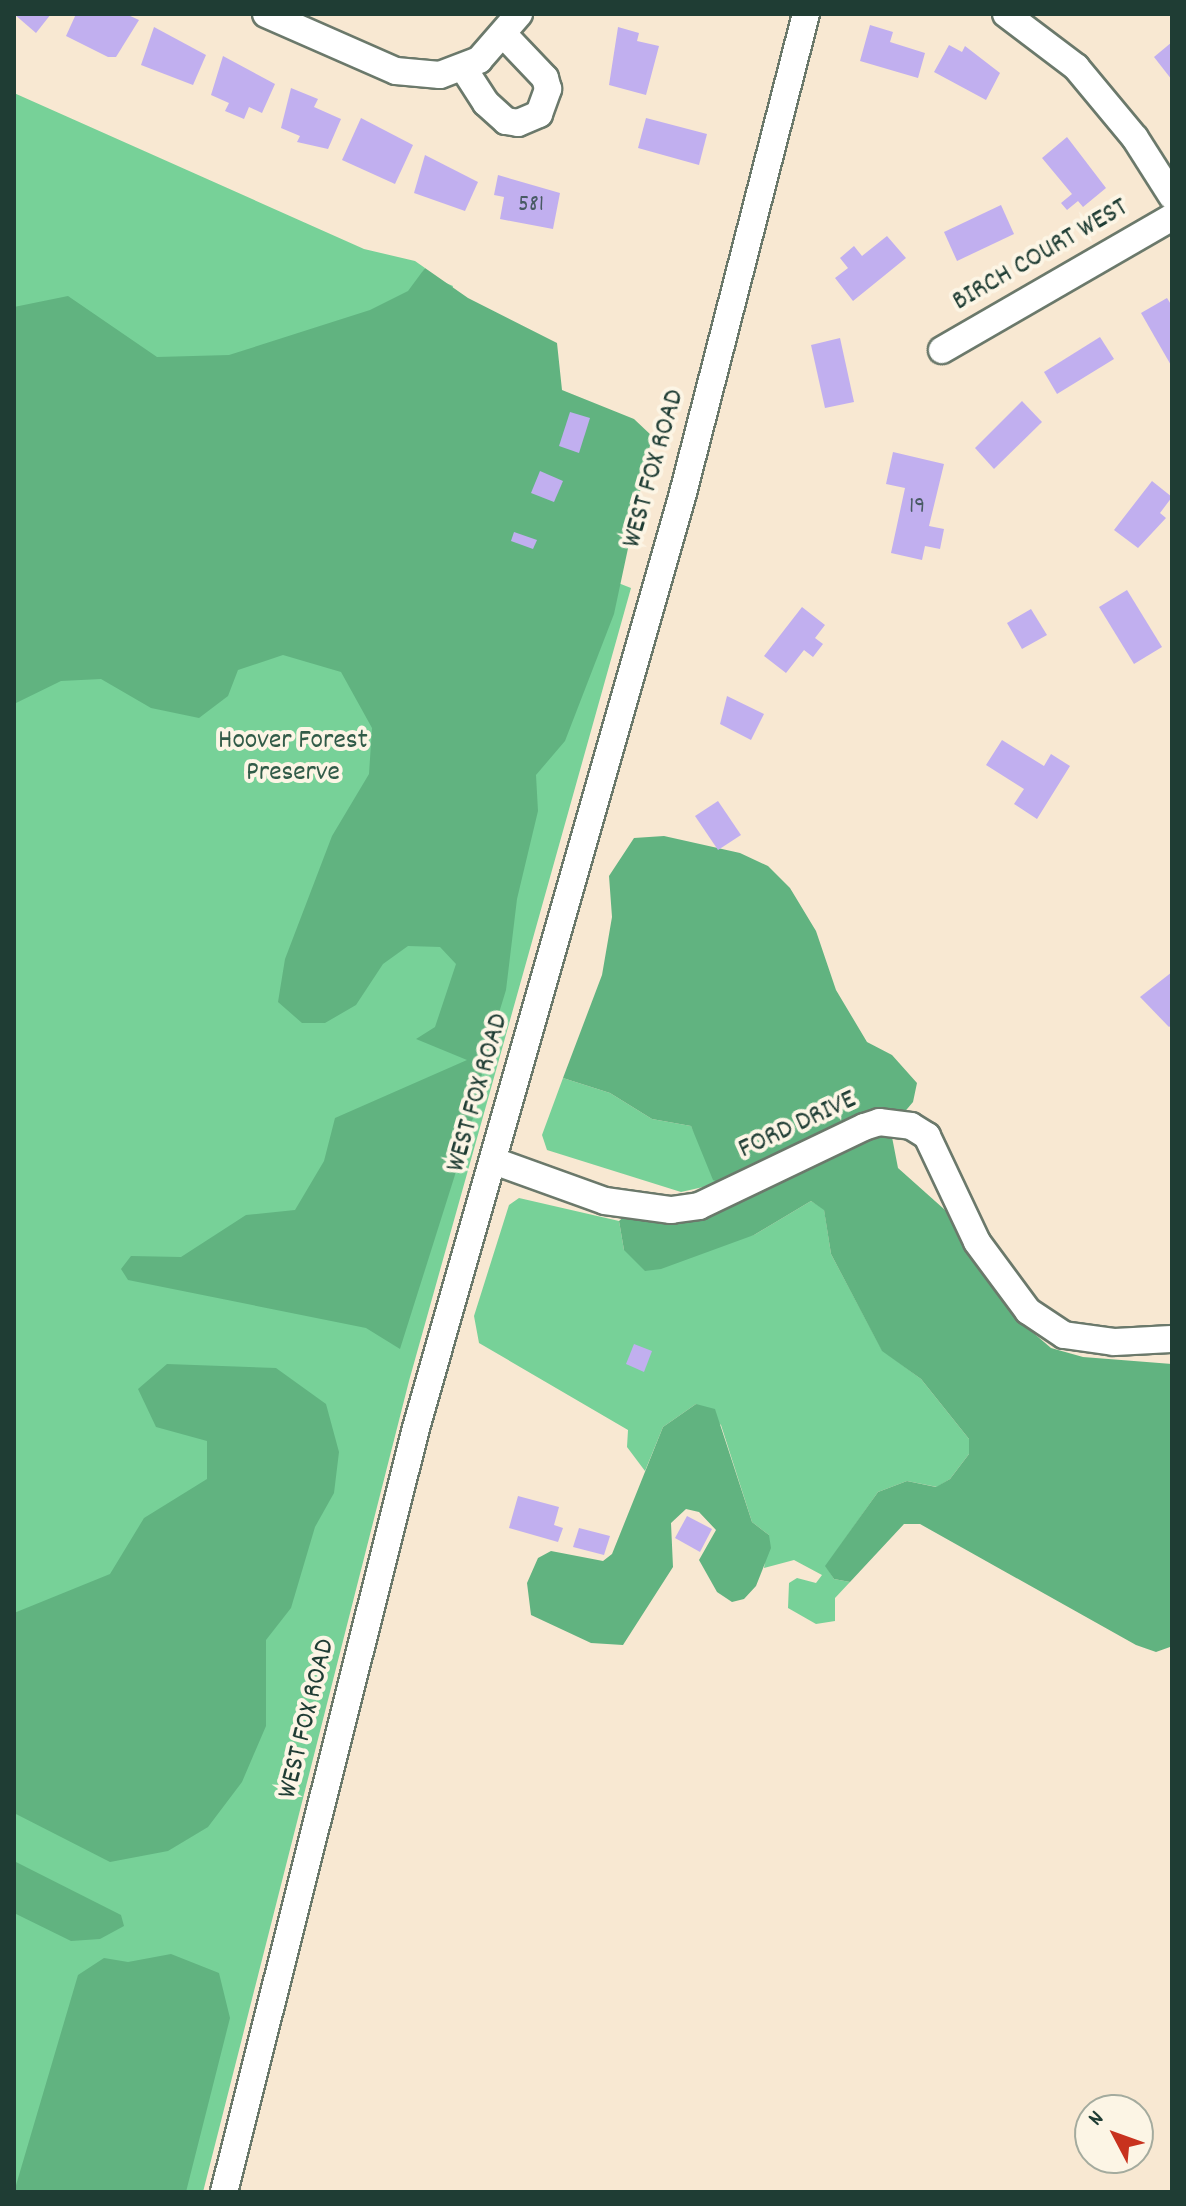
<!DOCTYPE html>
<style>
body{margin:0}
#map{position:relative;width:1186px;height:2206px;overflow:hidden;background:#f8e8d2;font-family:Dekko,sans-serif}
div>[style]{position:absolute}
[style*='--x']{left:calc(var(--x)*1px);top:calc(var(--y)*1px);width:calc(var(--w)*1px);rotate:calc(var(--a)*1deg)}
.green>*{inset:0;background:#77d198}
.forest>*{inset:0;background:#61b380}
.building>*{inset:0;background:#c1afef}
.roads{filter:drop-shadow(2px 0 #6b796b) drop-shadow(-2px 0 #6b796b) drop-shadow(0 2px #6b796b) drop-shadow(0 -2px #6b796b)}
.minor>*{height:26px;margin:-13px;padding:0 13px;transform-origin:13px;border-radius:13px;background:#fff}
span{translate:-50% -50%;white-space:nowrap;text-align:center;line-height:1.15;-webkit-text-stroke:8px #fcf5e5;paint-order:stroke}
.number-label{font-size:24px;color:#485a63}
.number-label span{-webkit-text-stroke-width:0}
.street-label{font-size:28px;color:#1f3d34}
.park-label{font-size:28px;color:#315b48}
.frame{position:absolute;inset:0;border:16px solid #1f3d34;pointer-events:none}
.north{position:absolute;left:1074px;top:2094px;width:80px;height:80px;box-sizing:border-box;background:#fcf5e5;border:2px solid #a4ab9e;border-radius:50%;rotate:311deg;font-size:22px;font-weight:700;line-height:32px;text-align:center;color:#1f3d34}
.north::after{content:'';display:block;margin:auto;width:28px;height:36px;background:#c8321e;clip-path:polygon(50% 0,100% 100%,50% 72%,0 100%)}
</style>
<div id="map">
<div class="green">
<i style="clip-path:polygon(14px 93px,364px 249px,415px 261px,425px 268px,422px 273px,453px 286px,394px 495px,631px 588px,409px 1381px,203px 2192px,14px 2192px)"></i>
<i style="clip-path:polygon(563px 1078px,610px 1093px,652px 1119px,691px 1126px,721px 1183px,681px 1192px,547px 1150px,542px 1135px)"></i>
<i style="clip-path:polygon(519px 1198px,619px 1221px,624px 1250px,754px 1235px,811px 1201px,824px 1209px,831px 1254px,882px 1350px,921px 1379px,969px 1439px,969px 1454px,950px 1479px,937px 1487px,907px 1481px,878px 1492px,826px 1566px,834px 1579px,850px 1582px,835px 1598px,835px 1621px,816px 1624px,788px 1608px,789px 1583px,797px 1578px,816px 1583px,822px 1575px,794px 1560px,764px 1568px,769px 1535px,752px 1522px,721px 1425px,696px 1404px,663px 1427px,645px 1471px,627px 1447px,628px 1430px,479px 1343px,474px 1316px,509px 1205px)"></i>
</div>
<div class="forest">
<i style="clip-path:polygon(425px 268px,468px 298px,557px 343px,562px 390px,634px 419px,652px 436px,614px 614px,565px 741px,536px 775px,538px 811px,517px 899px,506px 990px,483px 1065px,478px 1102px,400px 1349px,366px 1328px,128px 1280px,121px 1269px,131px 1256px,181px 1257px,246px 1215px,295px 1210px,324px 1161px,335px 1118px,467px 1060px,416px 1039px,435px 1027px,456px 964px,440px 947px,408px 946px,383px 964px,356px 1005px,325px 1023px,302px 1023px,278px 1002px,285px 959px,332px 836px,369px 774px,372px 728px,341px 672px,283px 655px,238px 670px,228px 696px,199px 718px,151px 708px,101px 679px,61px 681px,14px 704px,14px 307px,68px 296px,157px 357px,229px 355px,370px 310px,408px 291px)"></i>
<i style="clip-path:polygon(664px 836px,740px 853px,768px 866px,790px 888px,816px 931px,836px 990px,867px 1042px,892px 1055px,917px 1083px,913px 1102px,896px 1122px,892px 1137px,898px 1168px,954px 1218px,975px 1259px,1016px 1318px,1051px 1348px,1083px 1357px,1172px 1364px,1170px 1647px,1156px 1652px,1136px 1645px,920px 1524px,904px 1524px,850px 1582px,834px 1579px,825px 1566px,878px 1492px,907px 1481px,936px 1487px,950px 1479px,969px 1454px,969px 1439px,921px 1379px,882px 1351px,831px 1254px,824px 1210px,811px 1201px,754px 1235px,661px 1269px,645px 1271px,624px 1250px,619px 1221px,627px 1214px,643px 1218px,721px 1183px,713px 1180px,691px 1126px,652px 1119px,610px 1093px,563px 1078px,602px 975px,612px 917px,609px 876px,634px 838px)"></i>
<i style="clip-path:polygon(167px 1364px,276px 1368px,326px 1404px,339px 1452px,334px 1493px,315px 1527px,291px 1608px,266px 1640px,266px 1726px,242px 1782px,208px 1827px,168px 1851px,110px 1862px,14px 1813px,14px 1613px,110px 1574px,144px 1518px,207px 1479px,207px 1441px,156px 1427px,138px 1389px)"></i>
<i style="clip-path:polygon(696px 1404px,715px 1409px,752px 1522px,769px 1535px,771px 1548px,756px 1586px,744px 1599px,732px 1602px,717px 1592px,699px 1560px,716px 1530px,699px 1512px,686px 1509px,671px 1523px,673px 1567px,623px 1645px,591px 1643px,531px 1615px,527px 1583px,538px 1558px,551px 1551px,603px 1561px,612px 1554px,663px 1427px)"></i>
<i style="clip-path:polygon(14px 1861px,121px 1915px,124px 1926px,100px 1939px,71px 1941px,14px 1913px)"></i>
<i style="clip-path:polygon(171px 1954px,219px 1973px,230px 2018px,186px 2192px,14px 2192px,78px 1975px,104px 1958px,128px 1962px)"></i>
</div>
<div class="building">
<i style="clip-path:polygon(14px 14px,51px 14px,36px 33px)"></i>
<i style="clip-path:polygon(76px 14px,126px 14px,139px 20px,116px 57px,108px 57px,66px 36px)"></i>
<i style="clip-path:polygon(870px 25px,893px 32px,890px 42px,925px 53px,918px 78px,860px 61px)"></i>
<i style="clip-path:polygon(154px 27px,206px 55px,193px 85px,141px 65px)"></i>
<i style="clip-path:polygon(618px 27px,639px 33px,637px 41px,659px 46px,646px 95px,609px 85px)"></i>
<i style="clip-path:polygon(1172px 42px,1172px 80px,1154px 57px)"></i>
<i style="clip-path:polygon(949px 45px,962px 52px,965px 46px,1000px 73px,986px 100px,934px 72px)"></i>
<i style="clip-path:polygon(223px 56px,275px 84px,262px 113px,249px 107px,244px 119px,225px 111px,229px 103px,211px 95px)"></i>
<i style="clip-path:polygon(291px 88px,318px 99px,314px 107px,341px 119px,328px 149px,297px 142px,300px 136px,281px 128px)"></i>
<i style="clip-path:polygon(361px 118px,413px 145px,395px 184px,342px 160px)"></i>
<i style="clip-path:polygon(646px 118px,707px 134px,699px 165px,638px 148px)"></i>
<i style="clip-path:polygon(1067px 137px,1106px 188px,1083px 207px,1078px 201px,1067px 210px,1061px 203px,1072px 194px,1042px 158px)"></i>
<i style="clip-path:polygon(425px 155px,478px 182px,465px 211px,414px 193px)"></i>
<i style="clip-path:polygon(498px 175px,560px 193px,553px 229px,500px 219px,504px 197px,494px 195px)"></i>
<i style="clip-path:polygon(1001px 205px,1014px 234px,957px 261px,944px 232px)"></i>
<i style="clip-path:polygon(887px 236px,906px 258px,853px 301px,835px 278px,848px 268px,840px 258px,854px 246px,862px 256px)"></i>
<i style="clip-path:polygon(1167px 298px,1172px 306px,1172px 367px,1141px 313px)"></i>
<i style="clip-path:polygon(1100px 337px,1114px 359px,1057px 394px,1044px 372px)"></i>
<i style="clip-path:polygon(840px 338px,854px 402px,825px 408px,811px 345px)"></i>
<i style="clip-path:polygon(1022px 401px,1042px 422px,994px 469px,975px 448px)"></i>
<i style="clip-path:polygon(570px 412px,590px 418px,579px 453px,559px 446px)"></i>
<i style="clip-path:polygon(893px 452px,944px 464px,929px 526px,944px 529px,940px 549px,925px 546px,922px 560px,891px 553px,905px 488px,886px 484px)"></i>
<i style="clip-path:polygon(540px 471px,563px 481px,554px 502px,531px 493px)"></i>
<i style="clip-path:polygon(1152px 481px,1172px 497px,1160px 513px,1166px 518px,1138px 548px,1114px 530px)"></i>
<i style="clip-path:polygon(514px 532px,537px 540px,533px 549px,511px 541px)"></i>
<i style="clip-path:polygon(1127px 590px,1162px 647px,1134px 664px,1099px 607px)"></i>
<i style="clip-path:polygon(802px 607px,825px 625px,815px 638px,823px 644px,813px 657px,804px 650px,786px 673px,764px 656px)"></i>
<i style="clip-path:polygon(1031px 609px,1047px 635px,1022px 649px,1007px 623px)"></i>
<i style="clip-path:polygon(727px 696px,764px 714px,751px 740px,720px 724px)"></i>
<i style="clip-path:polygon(1002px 740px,1044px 766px,1051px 754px,1070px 766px,1037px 819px,1014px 804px,1024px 789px,986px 765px)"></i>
<i style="clip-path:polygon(718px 801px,741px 835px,718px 850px,695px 816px)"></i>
<i style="clip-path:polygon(1172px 972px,1172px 1025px,1169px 1027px,1140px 997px)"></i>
<i style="clip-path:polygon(634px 1344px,652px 1351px,644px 1372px,626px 1364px)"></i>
<i style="clip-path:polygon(518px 1496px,559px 1507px,554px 1525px,563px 1528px,558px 1542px,509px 1528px)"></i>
<i style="clip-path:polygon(687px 1516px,712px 1529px,700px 1552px,675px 1538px)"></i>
<i style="clip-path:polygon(579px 1528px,610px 1536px,604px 1555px,573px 1547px)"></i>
</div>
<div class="roads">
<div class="minor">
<i style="--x:266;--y:14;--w:142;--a:23.7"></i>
<i style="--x:396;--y:71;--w:44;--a:5.2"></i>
<i style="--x:440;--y:75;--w:42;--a:-21"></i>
<i style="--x:479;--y:60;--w:61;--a:-49"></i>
<i style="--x:1006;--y:14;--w:88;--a:37.1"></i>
<i style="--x:1076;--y:67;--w:92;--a:50.3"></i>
<i style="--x:1135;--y:138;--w:69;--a:57.5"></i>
<i style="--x:464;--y:69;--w:40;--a:57.1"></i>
<i style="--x:486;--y:103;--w:27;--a:42"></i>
<i style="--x:506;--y:121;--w:12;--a:9"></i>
<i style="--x:518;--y:123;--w:23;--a:-23"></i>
<i style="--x:539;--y:114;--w:27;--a:-70"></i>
<i style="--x:548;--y:89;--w:11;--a:-105"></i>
<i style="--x:545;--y:78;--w:59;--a:-133.6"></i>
<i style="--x:942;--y:350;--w:266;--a:-30"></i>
<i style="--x:494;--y:1161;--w:118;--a:19.8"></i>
<i style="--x:605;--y:1201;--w:67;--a:7.8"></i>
<i style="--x:671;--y:1210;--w:28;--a:-8"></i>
<i style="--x:699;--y:1206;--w:183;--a:-25.6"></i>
<i style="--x:864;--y:1127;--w:16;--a:-18"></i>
<i style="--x:879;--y:1122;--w:32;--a:7"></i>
<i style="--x:911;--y:1126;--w:19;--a:32"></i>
<i style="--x:927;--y:1136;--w:117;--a:64.7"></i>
<i style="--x:977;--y:1242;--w:86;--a:53.5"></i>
<i style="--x:1028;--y:1311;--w:43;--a:33.7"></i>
<i style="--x:1064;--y:1335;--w:50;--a:8"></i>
<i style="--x:1114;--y:1342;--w:58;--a:-3"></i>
<i style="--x:224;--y:2192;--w:788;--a:-75.89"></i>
<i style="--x:416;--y:1428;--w:972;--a:-74.06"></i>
<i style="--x:683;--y:493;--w:495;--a:-75.6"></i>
</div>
</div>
<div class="number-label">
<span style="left:531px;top:206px">581</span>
<span style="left:917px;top:508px">19</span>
</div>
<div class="street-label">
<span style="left:1041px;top:256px;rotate:-30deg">BIRCH COURT WEST</span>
<span style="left:655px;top:469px;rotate:-74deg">WEST FOX ROAD</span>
<span style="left:479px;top:1093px;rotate:-74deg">WEST FOX ROAD</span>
<span style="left:798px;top:1126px;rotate:-25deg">FORD DRIVE</span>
<span style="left:308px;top:1719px;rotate:-76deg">WEST FOX ROAD</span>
</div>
<div class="park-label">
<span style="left:293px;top:758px">Hoover Forest<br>Preserve</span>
</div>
<div class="frame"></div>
<div class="north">N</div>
</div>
